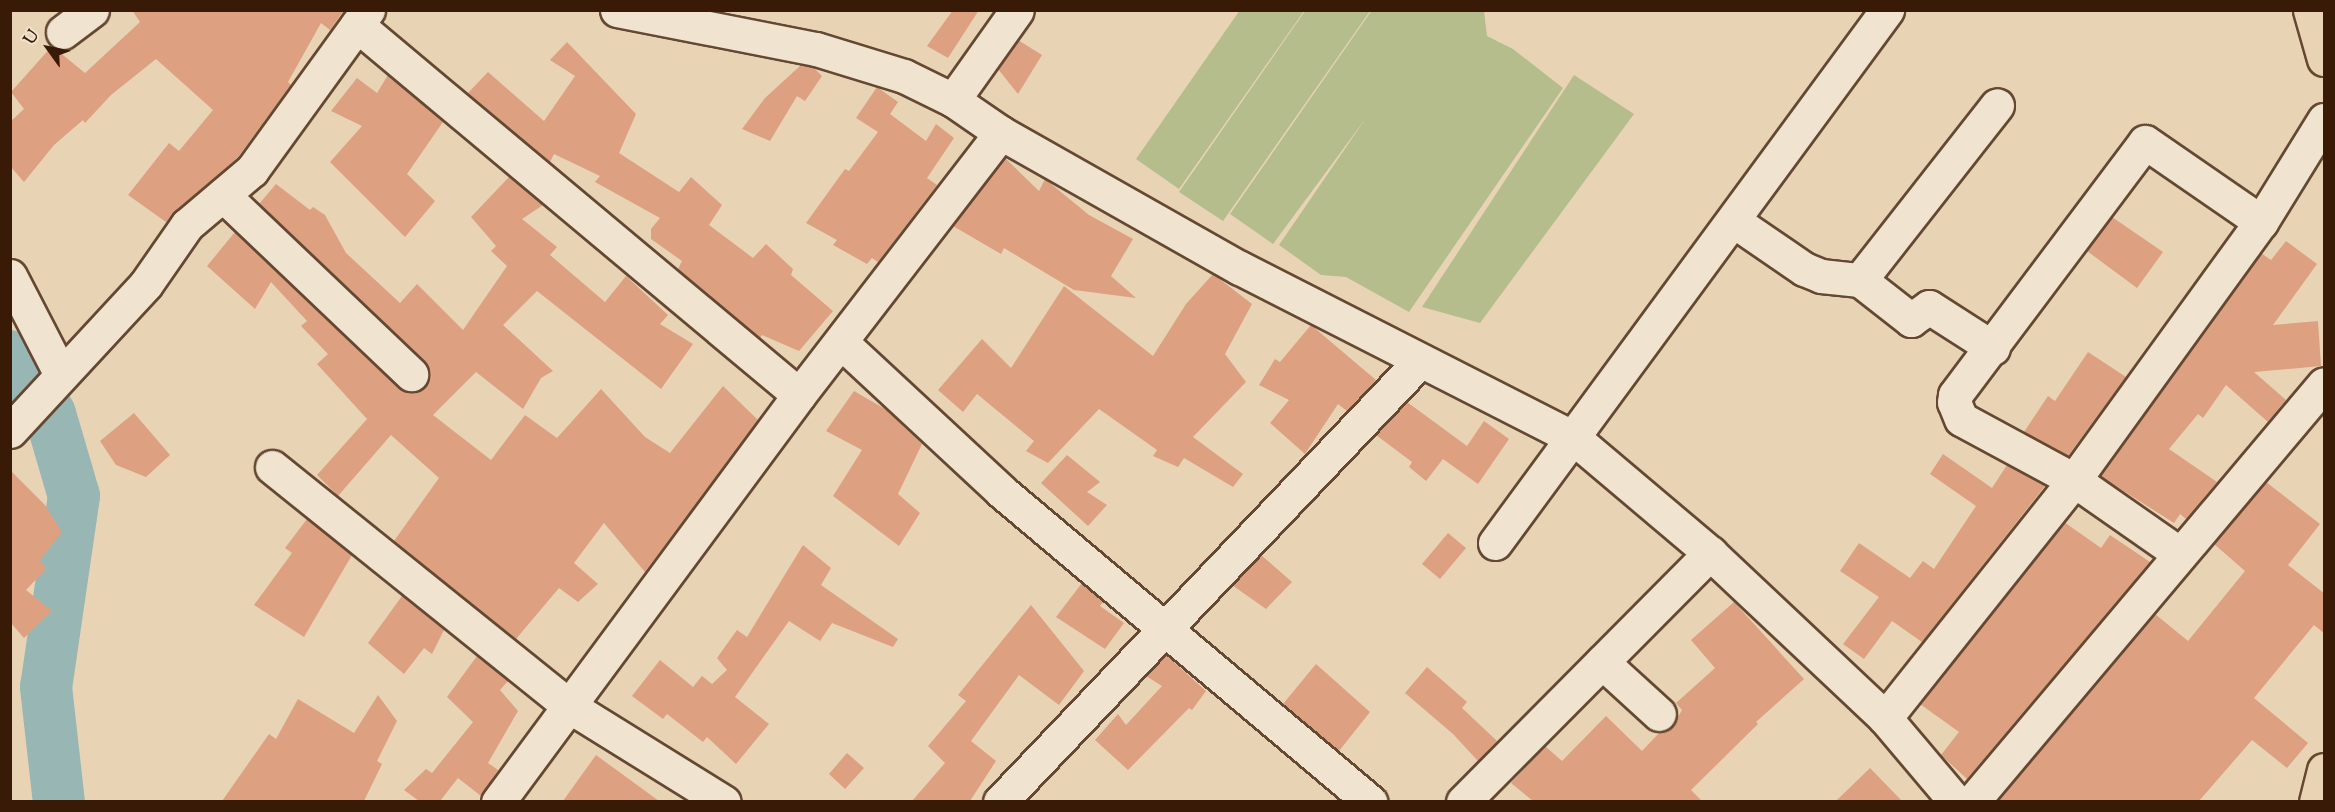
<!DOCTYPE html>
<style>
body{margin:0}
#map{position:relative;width:2335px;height:812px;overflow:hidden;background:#e8d4b5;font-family:"Sorts Mill Goudy",serif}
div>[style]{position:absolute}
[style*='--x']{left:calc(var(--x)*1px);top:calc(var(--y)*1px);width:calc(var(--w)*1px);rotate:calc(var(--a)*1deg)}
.green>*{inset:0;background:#b5bd8d}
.river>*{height:52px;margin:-26px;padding:0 26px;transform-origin:26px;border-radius:26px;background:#98b7b4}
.building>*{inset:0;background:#dda080}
.roads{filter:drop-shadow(2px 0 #644832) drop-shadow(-2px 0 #644832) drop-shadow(0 2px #644832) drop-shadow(0 -2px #644832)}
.minor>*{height:33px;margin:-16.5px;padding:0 16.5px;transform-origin:16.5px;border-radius:16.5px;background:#f0e3cf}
.tertiary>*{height:33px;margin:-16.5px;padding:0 16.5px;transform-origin:16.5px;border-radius:16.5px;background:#f0e3cf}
.trunk>*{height:33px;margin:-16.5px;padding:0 16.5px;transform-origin:16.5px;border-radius:16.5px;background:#e8d4b5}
span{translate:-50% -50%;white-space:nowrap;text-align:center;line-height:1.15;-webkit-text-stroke:4.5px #f0e3cf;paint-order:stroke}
.frame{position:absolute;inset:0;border:12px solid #381a06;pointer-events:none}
.north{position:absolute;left:18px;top:18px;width:60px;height:60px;-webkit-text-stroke:4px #f0e3cf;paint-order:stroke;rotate:303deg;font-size:16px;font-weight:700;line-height:24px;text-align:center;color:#381a06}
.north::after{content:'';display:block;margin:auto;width:21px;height:27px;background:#381a06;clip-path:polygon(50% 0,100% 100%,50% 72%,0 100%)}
</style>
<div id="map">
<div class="green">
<i style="clip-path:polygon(1240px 10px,1304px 11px,1179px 189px,1136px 159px)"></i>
<i style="clip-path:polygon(1372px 10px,1484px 11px,1487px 36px,1513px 49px,1563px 88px,1409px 312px,1346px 277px,1321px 275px,1279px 245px,1366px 118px,1273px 244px,1230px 214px)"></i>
<i style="clip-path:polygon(1305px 11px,1370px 11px,1223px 221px,1179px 192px)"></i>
<i style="clip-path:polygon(1574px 75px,1634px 114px,1480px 323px,1422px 307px)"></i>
</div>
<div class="river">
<i style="--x:10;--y:356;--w:70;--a:55.4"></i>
<i style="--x:50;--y:414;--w:85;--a:73.7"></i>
<i style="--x:74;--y:496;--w:193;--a:98.3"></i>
<i style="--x:46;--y:687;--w:116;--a:83.6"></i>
</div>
<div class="building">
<i style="clip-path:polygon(132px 10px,344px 10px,330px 30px,321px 23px,288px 82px,291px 85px,238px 157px,166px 222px,128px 195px,169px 143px,179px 151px,213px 110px,156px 59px,111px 95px,85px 123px,83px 120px,54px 145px,24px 182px,10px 166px,10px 122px,24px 109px,11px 92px,52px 46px,85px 73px,140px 22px)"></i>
<i style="clip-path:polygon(953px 10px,979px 10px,948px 58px,927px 46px)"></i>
<i style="clip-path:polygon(1018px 40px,1042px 55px,1018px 94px,998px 69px)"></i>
<i style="clip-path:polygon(567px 42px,636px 114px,619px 153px,679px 192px,691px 177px,722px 205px,709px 225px,753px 258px,766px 244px,793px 269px,791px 275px,833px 311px,799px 351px,762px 335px,760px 338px,678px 269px,682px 261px,651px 239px,651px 229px,660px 218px,595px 182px,600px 176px,554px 154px,550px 162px,468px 93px,488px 72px,544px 121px,575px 76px,550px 60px)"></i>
<i style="clip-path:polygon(801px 65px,814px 68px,822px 76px,805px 101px,797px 96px,770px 141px,742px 129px,765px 98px)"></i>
<i style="clip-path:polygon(388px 75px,443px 122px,407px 174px,435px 201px,405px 237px,330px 162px,362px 126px,331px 111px,357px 78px,377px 93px)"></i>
<i style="clip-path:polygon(877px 87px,898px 102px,890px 114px,926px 141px,936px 124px,954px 138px,927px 178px,937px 185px,878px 262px,872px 258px,867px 264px,833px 245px,837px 240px,806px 223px,845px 169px,849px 171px,878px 132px,856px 118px)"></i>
<i style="clip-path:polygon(1005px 158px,1039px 191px,1045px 179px,1089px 215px,1133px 239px,1111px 276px,1136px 298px,1074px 290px,1004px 248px,1001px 254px,953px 226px)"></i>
<i style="clip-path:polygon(509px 177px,543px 205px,522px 219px,557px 247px,550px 255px,605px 302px,626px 276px,668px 315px,660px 324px,693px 344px,661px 389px,537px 291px,503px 325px,553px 371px,541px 378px,523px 409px,476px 372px,433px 415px,491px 460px,525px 415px,557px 438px,601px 389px,645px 437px,670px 453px,723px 386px,758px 420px,645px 572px,604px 523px,574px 563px,598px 584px,578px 602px,559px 588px,516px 639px,394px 541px,439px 478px,391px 435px,338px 496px,317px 475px,367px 419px,317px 364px,328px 354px,301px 326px,307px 321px,271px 282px,255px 309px,207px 266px,235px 232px,398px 388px,417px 392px,429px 378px,424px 360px,259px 204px,276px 184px,310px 210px,313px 207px,325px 215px,346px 253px,400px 303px,417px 284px,463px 330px,507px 266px,491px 251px,496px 246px,471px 217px)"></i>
<i style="clip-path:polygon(2112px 217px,2163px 252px,2137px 288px,2087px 251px)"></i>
<i style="clip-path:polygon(2286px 241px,2317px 264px,2273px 325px,2318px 321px,2321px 366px,2254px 372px,2286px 400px,2268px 422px,2226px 385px,2203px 418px,2198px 414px,2169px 449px,2217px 482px,2186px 519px,2180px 514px,2174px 523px,2100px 476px,2261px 253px,2271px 260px)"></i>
<i style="clip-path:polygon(1213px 274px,1252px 304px,1225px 354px,1246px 382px,1193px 437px,1243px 474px,1233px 487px,1184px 458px,1178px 467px,1153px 456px,1157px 450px,1099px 409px,1048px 463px,1026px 451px,1034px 441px,977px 394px,963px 412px,938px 390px,982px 339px,1011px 368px,1064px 286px,1153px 356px,1186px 304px)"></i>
<i style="clip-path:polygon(1311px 325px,1376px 380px,1347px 411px,1338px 404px,1305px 454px,1270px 423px,1289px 400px,1259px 385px,1275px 359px,1280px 362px)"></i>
<i style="clip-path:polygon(2088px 352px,2126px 377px,2068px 456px,2024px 432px,2048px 396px,2055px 401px)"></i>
<i style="clip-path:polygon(854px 391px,885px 409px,922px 444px,898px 494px,920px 513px,899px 546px,833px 496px,862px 450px,826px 431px)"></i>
<i style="clip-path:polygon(1407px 402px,1467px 446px,1484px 421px,1509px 439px,1478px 484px,1443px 459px,1426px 481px,1409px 467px,1412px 462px,1376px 435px)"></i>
<i style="clip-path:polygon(134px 413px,170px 455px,146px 477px,116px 465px,100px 441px)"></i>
<i style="clip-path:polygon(1943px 454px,1992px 488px,2007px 465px,2045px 486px,1922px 642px,1892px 621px,1864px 659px,1843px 644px,1879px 597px,1840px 571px,1859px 543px,1910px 578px,1923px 561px,1934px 569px,1976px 506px,1930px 474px)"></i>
<i style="clip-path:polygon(1067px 455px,1100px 482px,1087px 492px,1107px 505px,1088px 526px,1041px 483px)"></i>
<i style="clip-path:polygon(10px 470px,45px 505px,62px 532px,40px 560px,46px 569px,26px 590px,52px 611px,24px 638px,10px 622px)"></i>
<i style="clip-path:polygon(2266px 482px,2320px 524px,2288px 565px,2325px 594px,2325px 634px,2314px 625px,2254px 698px,2308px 743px,2287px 768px,2252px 740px,2199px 801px,1997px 801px,2155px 614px,2188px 641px,2245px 571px,2214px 544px)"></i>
<i style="clip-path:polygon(307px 519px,352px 555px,304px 637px,254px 605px,292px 553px,285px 548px)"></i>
<i style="clip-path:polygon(2064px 522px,2101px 548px,2110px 535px,2150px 562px,1967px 779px,1941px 755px,1959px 732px,1920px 704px)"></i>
<i style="clip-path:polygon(1448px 533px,1466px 548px,1440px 579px,1422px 564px)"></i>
<i style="clip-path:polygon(803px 545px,831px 568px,821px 585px,898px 639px,893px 647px,832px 623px,820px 641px,789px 621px,735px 697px,769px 724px,736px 764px,707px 737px,703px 742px,667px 714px,663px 719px,632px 696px,660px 660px,693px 687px,702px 676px,712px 684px,727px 670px,717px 658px,737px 630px,747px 637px)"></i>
<i style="clip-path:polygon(1261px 555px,1292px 582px,1266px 609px,1232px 585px)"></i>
<i style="clip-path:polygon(1082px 583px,1103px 602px,1100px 606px,1124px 623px,1105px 649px,1056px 617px)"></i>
<i style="clip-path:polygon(402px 596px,444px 630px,432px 654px,424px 648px,404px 674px,368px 643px)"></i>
<i style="clip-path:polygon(1734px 602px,1804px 679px,1756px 722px,1758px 724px,1691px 790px,1702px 801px,1533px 801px,1511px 783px,1545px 746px,1562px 761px,1606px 716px,1642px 751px,1660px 732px,1672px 727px,1682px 710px,1676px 703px,1715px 668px,1691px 640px)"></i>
<i style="clip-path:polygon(1031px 605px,1084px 671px,1059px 705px,1019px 675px,971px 741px,996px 761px,970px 801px,912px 801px,945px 763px,928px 746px,966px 701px,958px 695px)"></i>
<i style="clip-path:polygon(1166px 655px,1206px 691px,1192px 710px,1189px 708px,1128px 770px,1095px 740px,1118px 714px,1126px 725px,1162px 686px,1146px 676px)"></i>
<i style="clip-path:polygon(477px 656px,508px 681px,500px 690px,518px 711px,488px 763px,498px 770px,481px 796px,458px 778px,440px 801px,419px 801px,404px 790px,426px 769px,432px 773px,473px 722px,447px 697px)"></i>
<i style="clip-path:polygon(1316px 664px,1370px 712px,1339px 751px,1283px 704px)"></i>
<i style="clip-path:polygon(1427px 667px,1467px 702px,1462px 708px,1497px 741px,1478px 761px,1453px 734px,1405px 693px)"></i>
<i style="clip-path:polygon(378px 695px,397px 721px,377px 761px,382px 764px,364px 801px,222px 801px,269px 734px,276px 739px,298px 699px,354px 733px)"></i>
<i style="clip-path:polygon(847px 753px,864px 768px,845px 789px,829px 774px)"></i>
<i style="clip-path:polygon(596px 755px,659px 801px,563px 801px)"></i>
<i style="clip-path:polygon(1870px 768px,1902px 801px,1836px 801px)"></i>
</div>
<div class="roads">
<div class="minor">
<i style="--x:357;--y:25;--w:576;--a:39.93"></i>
<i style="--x:63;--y:32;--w:36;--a:-37"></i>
<i style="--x:953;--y:100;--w:110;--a:-54.6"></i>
<i style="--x:223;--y:195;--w:260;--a:43.6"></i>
<i style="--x:1734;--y:221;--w:85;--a:34.4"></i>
<i style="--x:1804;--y:269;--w:18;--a:22"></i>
<i style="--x:1821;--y:276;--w:39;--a:6"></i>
<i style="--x:1860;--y:280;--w:65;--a:38.1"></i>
<i style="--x:1911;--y:320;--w:22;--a:-36"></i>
<i style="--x:1929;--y:307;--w:76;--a:32.6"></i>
<i style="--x:10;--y:276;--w:111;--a:62.7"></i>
<i style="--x:1860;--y:280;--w:222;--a:-51.9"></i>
<i style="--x:842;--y:343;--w:217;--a:42.9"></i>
<i style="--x:1001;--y:491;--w:483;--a:40.1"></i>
<i style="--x:10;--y:431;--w:200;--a:-47.2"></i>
<i style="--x:146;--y:284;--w:72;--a:-55.2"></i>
<i style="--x:187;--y:225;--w:85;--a:-40.2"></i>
<i style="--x:252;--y:170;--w:198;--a:-54.1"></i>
<i style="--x:272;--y:467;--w:381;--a:38.8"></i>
<i style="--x:569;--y:706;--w:182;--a:31.8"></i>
<i style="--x:1495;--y:543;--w:662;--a:-53.67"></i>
<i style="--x:2180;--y:554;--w:129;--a:-145.1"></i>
<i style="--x:2074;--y:480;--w:128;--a:-151.6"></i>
<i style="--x:1961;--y:419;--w:18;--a:-112"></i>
<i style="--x:1954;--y:402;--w:7;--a:-82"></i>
<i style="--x:1955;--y:395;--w:316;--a:-53.1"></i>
<i style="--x:2145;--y:142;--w:141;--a:34.6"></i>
<i style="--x:1602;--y:662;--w:77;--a:42.4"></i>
<i style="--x:1885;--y:718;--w:304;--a:-51.5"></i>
<i style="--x:2074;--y:480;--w:319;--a:-54.1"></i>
<i style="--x:2261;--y:222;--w:120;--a:-58.3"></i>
<i style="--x:498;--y:802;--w:506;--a:-53.51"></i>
<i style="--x:799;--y:395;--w:331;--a:-52.4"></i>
<i style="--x:1000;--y:802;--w:609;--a:-46.4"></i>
<i style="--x:1463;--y:802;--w:351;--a:-45.2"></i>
<i style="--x:1972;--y:802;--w:546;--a:-49.9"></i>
</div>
<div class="tertiary">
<i style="--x:617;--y:10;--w:203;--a:11.1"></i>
<i style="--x:816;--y:49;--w:92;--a:17.1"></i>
<i style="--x:904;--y:76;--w:55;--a:26.1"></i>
<i style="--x:953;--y:100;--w:58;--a:34.5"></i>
<i style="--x:1001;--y:133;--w:274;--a:29.5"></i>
<i style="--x:1240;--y:268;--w:376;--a:27"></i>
<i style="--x:1575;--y:439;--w:177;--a:40.2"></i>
<i style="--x:1710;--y:553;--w:241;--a:43.3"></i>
<i style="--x:1885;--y:718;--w:110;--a:49.8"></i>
</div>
<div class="trunk">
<i style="--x:2310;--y:10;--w:51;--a:74.1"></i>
<i style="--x:2316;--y:802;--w:33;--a:-76"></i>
</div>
</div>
<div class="frame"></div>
<div class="north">U</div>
</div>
